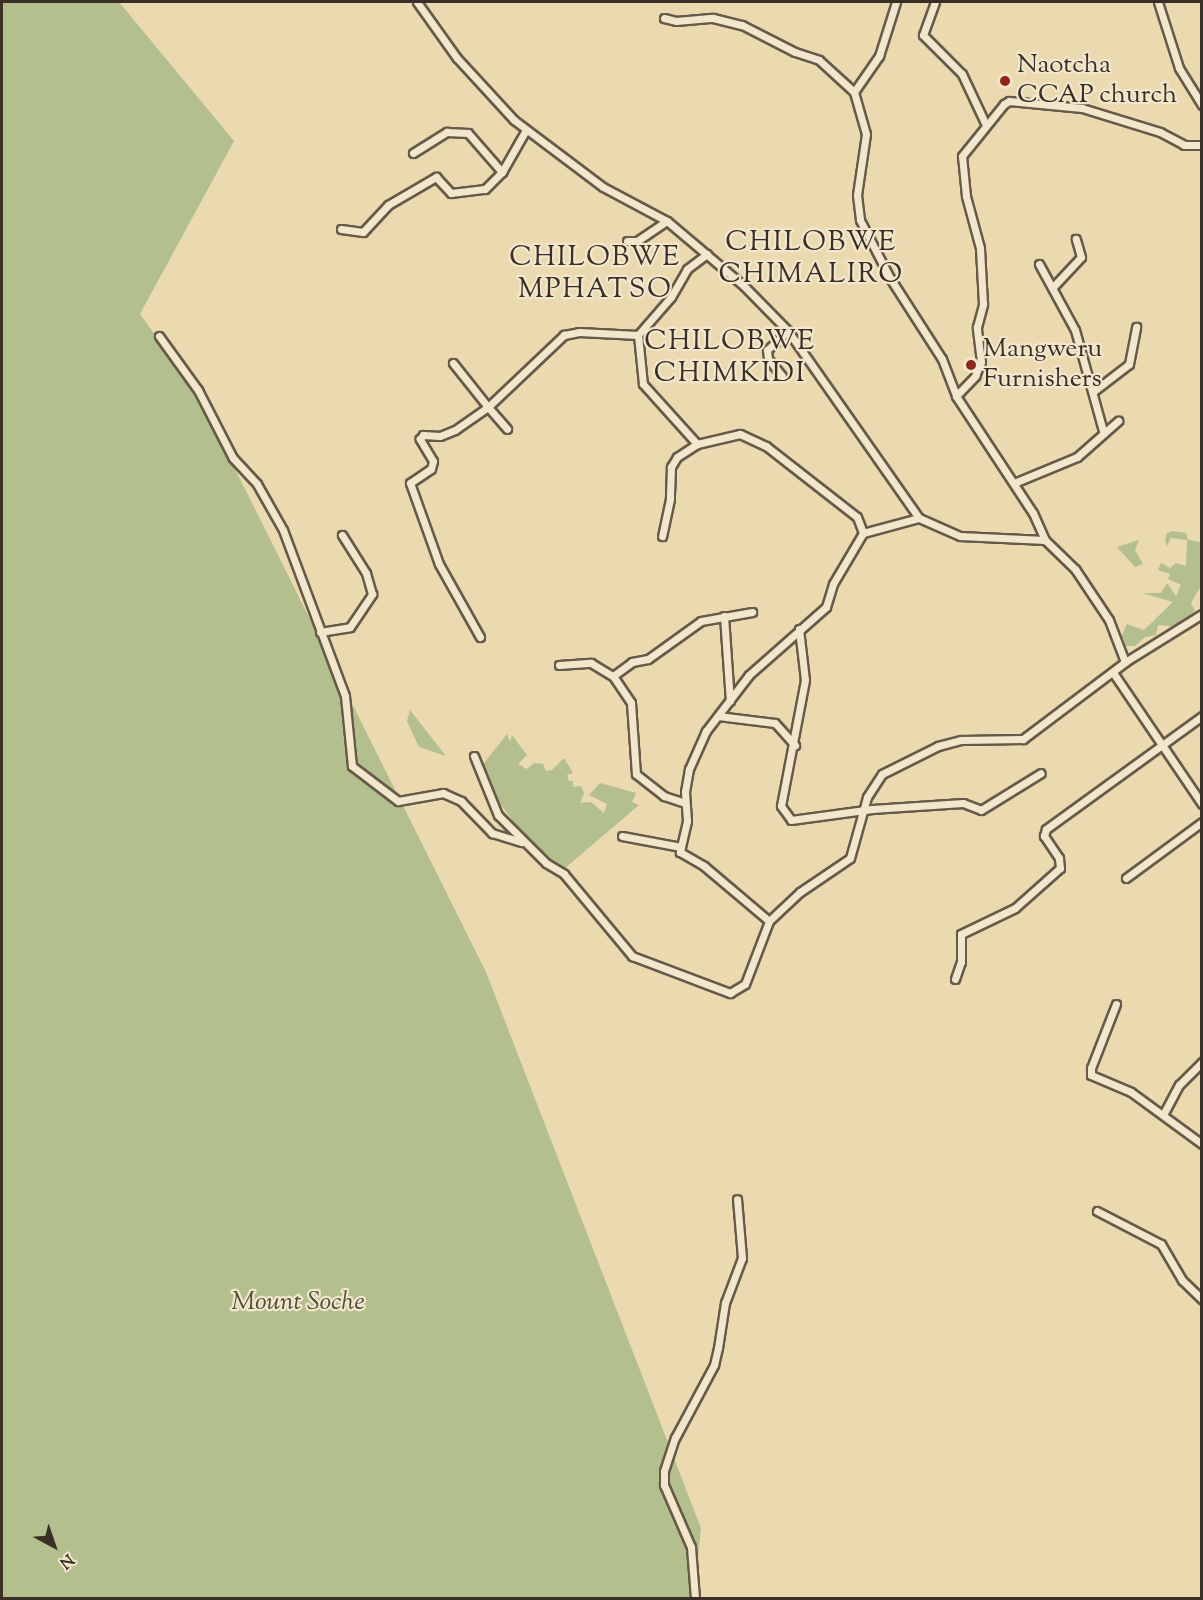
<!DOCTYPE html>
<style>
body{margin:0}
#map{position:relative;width:1203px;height:1600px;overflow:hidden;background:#ebd9b0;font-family:"Sorts Mill Goudy",serif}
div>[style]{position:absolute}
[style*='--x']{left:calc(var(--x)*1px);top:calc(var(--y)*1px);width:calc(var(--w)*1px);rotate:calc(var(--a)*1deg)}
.green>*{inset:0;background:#b3c08e}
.roads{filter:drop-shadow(2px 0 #665a48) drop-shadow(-2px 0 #665a48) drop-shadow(0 2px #665a48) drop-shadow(0 -2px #665a48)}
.minor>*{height:7px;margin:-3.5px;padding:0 3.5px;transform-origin:3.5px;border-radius:3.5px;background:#f2e6cc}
.dots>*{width:16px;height:16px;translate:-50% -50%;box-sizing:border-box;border:3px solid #f2e6cc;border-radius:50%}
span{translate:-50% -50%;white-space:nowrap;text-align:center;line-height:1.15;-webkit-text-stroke:4.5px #f2e6cc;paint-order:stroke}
.poi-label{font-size:26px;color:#3a2f26}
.left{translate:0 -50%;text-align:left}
.park-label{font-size:26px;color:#524c3b;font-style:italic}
.quarter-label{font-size:28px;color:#3a2f26;letter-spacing:1.5px}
.frame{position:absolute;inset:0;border:3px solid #3a2f26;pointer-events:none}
.north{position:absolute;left:24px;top:1516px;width:60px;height:60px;-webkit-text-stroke:4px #f2e6cc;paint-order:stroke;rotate:140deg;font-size:16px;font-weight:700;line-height:24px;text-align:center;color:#3a2f26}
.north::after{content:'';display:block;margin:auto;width:21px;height:27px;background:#3a2f26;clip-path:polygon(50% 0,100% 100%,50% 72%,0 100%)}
</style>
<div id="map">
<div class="green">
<i style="clip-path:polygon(2px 2px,119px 2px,234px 141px,140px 314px,198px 395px,486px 972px,701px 1528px,694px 1598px,2px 1598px)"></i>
<i style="clip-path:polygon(1173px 531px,1186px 533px,1188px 540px,1201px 542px,1201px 586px,1191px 603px,1195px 611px,1178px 627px,1158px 625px,1156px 635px,1145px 637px,1135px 646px,1126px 646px,1122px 635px,1127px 624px,1144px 630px,1173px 602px,1142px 593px,1161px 593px,1167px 583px,1176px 596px,1181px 585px,1168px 579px,1170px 574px,1158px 570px,1161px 563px,1170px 568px,1176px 563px,1186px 566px,1187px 540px,1171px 538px,1167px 546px,1165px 541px,1167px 533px)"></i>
<i style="clip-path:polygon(1139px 540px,1135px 550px,1143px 564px,1135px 567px,1117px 547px)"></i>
<i style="clip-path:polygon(410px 710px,446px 756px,419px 747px,407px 721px)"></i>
<i style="clip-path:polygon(507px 734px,510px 742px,512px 735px,527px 755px,518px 764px,527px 769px,534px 763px,543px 764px,546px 771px,552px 770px,564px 758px,573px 773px,567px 775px,569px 781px,573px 781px,573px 787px,581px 786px,584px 793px,580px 803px,591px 802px,604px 813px,607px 804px,589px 795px,600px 783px,636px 793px,632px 802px,639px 805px,557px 875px,545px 866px,502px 806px,492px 800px,481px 767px)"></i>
</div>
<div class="roads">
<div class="minor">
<i style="--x:417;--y:2;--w:69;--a:54.5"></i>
<i style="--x:457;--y:58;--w:84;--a:47.4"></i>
<i style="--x:514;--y:120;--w:111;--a:37"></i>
<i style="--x:603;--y:187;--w:72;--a:28"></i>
<i style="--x:667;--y:221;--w:101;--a:40.2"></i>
<i style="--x:744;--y:286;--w:63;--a:45.6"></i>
<i style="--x:788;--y:331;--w:228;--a:55"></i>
<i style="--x:919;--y:518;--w:45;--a:23.7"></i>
<i style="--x:960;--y:536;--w:85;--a:2.7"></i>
<i style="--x:1045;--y:540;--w:42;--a:44"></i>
<i style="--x:1075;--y:569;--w:61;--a:56.3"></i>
<i style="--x:1109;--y:620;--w:45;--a:69.1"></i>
<i style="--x:935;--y:2;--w:35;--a:110"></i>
<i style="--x:923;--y:35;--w:55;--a:45"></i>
<i style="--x:962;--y:74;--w:56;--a:64.8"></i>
<i style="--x:1158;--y:2;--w:69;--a:72.3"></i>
<i style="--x:1179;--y:68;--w:44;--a:58.1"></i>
<i style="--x:664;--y:18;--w:12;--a:14"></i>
<i style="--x:676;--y:21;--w:37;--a:-5"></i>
<i style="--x:713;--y:18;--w:30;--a:14"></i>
<i style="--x:742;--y:25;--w:59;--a:27"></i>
<i style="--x:795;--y:52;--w:25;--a:18"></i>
<i style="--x:819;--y:60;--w:47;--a:42.4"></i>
<i style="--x:854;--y:92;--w:44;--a:74.1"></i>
<i style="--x:866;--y:134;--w:62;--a:98.4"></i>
<i style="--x:857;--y:195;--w:25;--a:83"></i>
<i style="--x:860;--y:220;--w:65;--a:62.7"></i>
<i style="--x:890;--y:278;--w:96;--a:57.3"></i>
<i style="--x:942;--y:359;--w:40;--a:69"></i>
<i style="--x:956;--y:396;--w:140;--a:56.7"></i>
<i style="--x:1033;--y:513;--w:30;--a:66"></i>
<i style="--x:854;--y:92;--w:44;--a:-55.2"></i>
<i style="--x:879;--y:56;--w:57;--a:-72.5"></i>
<i style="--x:413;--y:153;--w:40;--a:-32"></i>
<i style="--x:447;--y:132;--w:21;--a:3"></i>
<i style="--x:468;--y:133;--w:52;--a:48.9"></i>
<i style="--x:341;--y:229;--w:22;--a:8"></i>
<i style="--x:363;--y:232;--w:37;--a:-47"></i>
<i style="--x:388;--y:205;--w:56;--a:-30.3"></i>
<i style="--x:436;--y:177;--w:22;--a:47"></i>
<i style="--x:451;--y:193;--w:34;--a:-7"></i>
<i style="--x:485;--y:189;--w:24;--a:-45"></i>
<i style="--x:502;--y:172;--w:48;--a:-60.3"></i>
<i style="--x:627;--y:241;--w:10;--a:0"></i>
<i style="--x:637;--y:241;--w:36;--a:-34"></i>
<i style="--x:1039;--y:264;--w:75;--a:61.4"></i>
<i style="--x:1075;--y:330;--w:105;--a:74.5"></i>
<i style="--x:1053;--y:287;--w:41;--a:-47"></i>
<i style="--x:1081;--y:257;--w:19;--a:-106"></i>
<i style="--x:638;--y:335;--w:49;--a:84.2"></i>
<i style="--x:643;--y:384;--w:81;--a:48"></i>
<i style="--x:697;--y:444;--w:24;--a:147"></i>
<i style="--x:677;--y:457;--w:12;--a:121"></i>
<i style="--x:671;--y:467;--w:32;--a:92"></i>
<i style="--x:670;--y:499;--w:38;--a:102"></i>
<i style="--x:638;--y:335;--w:50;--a:-49"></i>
<i style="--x:671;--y:297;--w:32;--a:-60"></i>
<i style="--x:687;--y:269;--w:25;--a:-37"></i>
<i style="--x:159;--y:336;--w:67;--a:54.2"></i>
<i style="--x:198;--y:390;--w:76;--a:62.8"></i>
<i style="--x:233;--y:458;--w:35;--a:47"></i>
<i style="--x:257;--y:484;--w:53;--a:60.5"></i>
<i style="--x:283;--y:530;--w:177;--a:69.5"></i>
<i style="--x:345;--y:696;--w:70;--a:84.3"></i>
<i style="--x:352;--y:766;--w:58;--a:37.3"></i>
<i style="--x:398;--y:801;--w:46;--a:-10.1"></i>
<i style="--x:443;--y:793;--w:20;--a:24"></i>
<i style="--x:461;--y:801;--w:45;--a:45.9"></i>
<i style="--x:492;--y:833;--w:31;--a:17"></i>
<i style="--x:453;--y:363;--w:56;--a:51.5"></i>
<i style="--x:488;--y:407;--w:105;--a:-43.5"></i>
<i style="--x:564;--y:335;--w:15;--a:-11"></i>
<i style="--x:579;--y:332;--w:59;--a:2.9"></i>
<i style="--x:782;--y:376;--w:22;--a:-129"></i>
<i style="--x:768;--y:359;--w:9;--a:-96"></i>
<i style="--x:767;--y:350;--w:28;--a:-42"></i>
<i style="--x:1094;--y:391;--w:44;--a:-37.6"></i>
<i style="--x:1129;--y:364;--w:38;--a:-79"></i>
<i style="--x:956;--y:396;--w:28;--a:-46"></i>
<i style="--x:975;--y:376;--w:15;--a:-67"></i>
<i style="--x:981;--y:362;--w:35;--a:-97"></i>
<i style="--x:977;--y:327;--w:24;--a:-75"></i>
<i style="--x:983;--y:304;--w:56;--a:-93.1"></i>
<i style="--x:980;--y:248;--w:54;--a:-105.1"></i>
<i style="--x:966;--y:196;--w:40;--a:-95.7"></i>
<i style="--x:962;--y:156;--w:67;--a:-51.1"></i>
<i style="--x:1004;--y:104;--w:6;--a:-31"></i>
<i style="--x:1009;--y:101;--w:73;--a:5.5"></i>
<i style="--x:1082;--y:108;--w:82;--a:17.1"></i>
<i style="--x:1160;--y:132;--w:27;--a:28"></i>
<i style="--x:1184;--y:145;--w:18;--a:0"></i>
<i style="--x:697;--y:444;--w:44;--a:-13.1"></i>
<i style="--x:740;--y:434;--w:29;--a:25"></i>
<i style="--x:766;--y:446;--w:115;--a:38"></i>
<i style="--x:857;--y:517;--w:17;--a:69"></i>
<i style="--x:863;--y:533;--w:59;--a:120.5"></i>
<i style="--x:833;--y:584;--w:24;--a:107"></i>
<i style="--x:826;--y:607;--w:103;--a:138.6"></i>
<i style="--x:749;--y:675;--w:71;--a:127.5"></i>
<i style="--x:706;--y:731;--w:42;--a:114.1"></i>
<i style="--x:689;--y:769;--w:23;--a:100"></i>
<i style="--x:685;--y:792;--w:29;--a:86"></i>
<i style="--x:687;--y:821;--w:32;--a:103"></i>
<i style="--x:680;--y:852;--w:28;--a:30"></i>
<i style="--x:704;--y:866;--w:85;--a:40.2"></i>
<i style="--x:1014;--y:483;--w:68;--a:-22.4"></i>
<i style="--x:1077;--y:457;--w:55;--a:-41.3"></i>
<i style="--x:863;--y:533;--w:58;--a:-15"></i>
<i style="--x:724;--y:616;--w:85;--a:86"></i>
<i style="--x:799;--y:629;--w:51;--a:83.3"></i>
<i style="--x:805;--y:680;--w:128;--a:100.8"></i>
<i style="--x:781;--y:806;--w:17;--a:54"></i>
<i style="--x:791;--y:820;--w:82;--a:-7.7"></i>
<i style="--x:872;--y:809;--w:91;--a:-3.8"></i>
<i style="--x:963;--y:803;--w:19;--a:21"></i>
<i style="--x:981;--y:810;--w:70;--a:-31.7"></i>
<i style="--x:320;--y:632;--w:30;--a:-9"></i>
<i style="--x:350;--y:627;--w:40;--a:-56"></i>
<i style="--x:372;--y:594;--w:22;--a:-106"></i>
<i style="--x:366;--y:573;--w:45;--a:-122.3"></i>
<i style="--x:480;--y:637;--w:84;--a:-119.3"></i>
<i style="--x:439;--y:564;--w:86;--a:-109.7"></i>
<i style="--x:410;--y:483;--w:25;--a:-34"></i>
<i style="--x:431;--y:469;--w:8;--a:-76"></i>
<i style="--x:433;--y:461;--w:26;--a:-121"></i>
<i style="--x:420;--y:439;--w:5;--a:-53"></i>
<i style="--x:423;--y:435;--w:17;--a:3"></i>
<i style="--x:440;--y:436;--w:16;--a:-22"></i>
<i style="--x:455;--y:430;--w:40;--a:-34.9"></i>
<i style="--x:488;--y:407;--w:29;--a:49"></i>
<i style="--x:559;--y:665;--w:32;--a:-4"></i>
<i style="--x:591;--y:663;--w:26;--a:31"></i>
<i style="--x:613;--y:676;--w:32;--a:56"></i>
<i style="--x:631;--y:703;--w:71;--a:86"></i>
<i style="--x:636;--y:774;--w:36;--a:38"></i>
<i style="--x:664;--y:796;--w:22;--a:18"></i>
<i style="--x:1114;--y:674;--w:157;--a:55.9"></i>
<i style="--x:613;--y:676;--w:24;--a:-36"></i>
<i style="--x:632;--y:662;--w:16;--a:-11"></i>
<i style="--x:648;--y:659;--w:65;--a:-35.6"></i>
<i style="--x:701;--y:621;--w:52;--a:-10"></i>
<i style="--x:718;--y:716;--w:57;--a:7"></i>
<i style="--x:775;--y:723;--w:30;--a:48"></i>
<i style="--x:474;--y:756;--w:64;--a:67.9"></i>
<i style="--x:498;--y:815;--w:68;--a:45"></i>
<i style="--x:546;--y:863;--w:21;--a:31"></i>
<i style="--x:564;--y:874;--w:107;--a:50.3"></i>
<i style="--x:632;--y:956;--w:105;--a:20.7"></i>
<i style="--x:730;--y:993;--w:17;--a:-31"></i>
<i style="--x:745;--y:984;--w:67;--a:-69.1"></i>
<i style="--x:769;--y:921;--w:42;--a:-43.1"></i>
<i style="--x:800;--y:892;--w:60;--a:-34.2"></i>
<i style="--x:850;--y:858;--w:63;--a:-74.4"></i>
<i style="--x:867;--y:797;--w:27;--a:-57"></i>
<i style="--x:882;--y:774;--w:63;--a:-26.6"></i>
<i style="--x:938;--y:746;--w:24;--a:-15"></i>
<i style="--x:961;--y:740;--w:62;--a:-0.9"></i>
<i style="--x:1023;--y:739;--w:128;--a:-37"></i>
<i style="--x:1125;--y:662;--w:91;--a:-31.9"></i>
<i style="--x:622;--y:836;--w:60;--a:10.6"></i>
<i style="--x:1126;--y:878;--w:94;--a:-36.4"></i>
<i style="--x:955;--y:979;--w:18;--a:-71"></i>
<i style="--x:961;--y:962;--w:28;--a:-90"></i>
<i style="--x:961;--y:934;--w:60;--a:-25.7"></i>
<i style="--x:1015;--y:908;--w:60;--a:-41.6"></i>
<i style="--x:1060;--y:868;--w:10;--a:-96"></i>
<i style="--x:1059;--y:858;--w:27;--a:-124"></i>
<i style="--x:1044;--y:836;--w:7;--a:-74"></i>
<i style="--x:1046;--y:829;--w:193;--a:-35.9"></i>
<i style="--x:1116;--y:1004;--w:69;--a:111.3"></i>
<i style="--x:1091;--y:1068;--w:7;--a:90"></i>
<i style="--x:1091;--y:1075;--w:43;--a:23"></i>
<i style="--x:1131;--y:1092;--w:88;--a:36.2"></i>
<i style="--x:1164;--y:1113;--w:32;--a:-62"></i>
<i style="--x:1179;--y:1085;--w:33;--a:-45"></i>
<i style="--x:1097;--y:1211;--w:72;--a:27.3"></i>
<i style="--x:1161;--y:1244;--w:42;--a:59.7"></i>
<i style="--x:1182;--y:1280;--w:28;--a:44"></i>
<i style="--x:695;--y:1598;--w:51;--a:-94.5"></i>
<i style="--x:691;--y:1547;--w:68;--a:-113.5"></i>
<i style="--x:664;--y:1485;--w:14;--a:-90"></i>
<i style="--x:664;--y:1471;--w:35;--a:-72"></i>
<i style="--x:675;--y:1438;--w:83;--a:-61.9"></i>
<i style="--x:714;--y:1365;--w:17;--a:-77"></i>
<i style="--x:718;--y:1348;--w:46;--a:-81.2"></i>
<i style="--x:725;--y:1303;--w:48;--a:-69.3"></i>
<i style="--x:742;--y:1258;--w:59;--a:-94.8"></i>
</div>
</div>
<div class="dots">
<i style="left:1005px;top:81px;background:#8f2418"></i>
<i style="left:971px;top:365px;background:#8f2418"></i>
</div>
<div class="poi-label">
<span class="left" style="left:1017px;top:81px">Naotcha<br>CCAP church</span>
<span class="left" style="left:983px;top:365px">Mangweru<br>Furnishers</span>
</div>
<div class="park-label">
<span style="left:298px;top:1303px">Mount Soche</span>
</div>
<div class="quarter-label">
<span style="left:811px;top:259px">CHILOBWE<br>CHIMALIRO</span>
<span style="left:595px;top:274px">CHILOBWE<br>MPHATSO</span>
<span style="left:730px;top:358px">CHILOBWE<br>CHIMKIDI</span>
</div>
<div class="frame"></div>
<div class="north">N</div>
</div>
